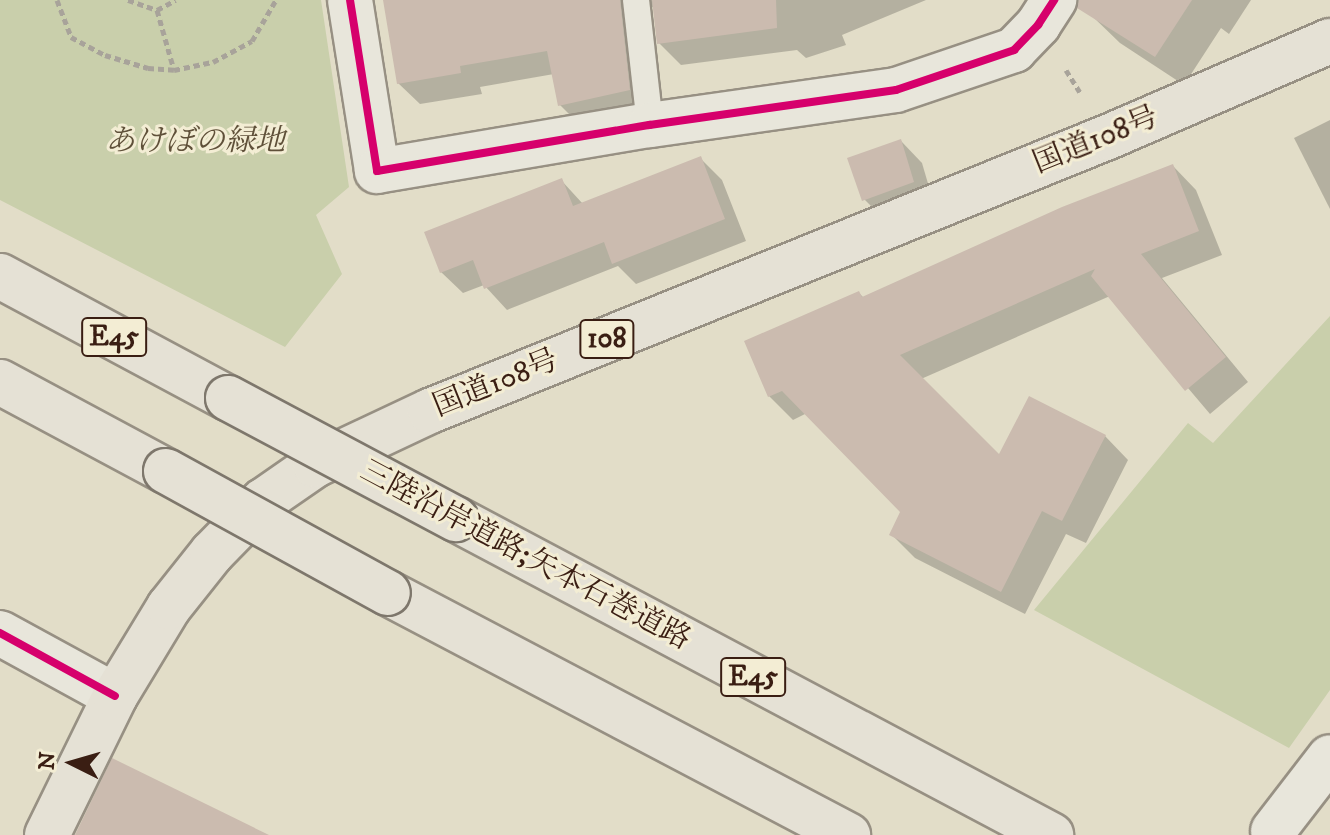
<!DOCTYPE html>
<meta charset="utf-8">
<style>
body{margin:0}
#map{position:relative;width:1330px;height:835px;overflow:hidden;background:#e2ddc8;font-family:"IM FELL DW Pica","Noto Serif JP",serif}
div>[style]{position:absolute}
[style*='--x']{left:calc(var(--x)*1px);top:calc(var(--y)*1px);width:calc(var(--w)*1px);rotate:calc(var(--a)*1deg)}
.green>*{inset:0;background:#c9cfab}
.shadow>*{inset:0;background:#0003}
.building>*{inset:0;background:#cbbbaf}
.path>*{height:5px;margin-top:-2.5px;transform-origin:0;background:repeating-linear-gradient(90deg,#a8a39a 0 6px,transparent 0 10px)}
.roads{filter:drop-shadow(2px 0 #979083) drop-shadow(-2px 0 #979083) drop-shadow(0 2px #979083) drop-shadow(0 -2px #979083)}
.service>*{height:26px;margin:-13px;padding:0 13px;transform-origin:13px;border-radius:13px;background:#e8e6db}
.minor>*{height:44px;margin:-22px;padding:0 22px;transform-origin:22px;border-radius:22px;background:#e8e6db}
.trunk>*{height:44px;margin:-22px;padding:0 22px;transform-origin:22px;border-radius:22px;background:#e5e1d5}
.motorway>*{height:44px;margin:-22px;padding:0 22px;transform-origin:22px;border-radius:22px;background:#e5e1d5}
.bridges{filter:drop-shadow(2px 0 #7e776c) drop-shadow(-2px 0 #7e776c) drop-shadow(0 2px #7e776c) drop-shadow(0 -2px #7e776c)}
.motorway-bridge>*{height:44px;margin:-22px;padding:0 22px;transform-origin:22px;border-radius:22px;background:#e5e1d5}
.cycleway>*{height:8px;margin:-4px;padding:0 4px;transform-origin:4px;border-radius:4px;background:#d6006c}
span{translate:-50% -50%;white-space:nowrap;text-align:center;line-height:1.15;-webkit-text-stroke:6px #f3edd4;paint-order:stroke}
.shield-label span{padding:2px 6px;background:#f3edd4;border:2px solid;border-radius:6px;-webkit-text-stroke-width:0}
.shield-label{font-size:28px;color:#3a1e13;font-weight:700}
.street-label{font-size:30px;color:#3a1e13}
.park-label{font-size:30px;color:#5f5039;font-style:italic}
.north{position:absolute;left:32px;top:723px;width:80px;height:80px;-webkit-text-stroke:6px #f3edd4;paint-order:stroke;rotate:275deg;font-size:22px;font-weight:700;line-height:32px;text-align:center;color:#3a1e13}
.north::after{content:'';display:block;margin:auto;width:28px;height:36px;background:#3a1e13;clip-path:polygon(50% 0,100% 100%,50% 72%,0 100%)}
</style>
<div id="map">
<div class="green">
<i style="clip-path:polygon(0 0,321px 0,349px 187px,316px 215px,342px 274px,285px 347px,0 200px)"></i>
<i style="clip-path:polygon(1330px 316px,1330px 690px,1289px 748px,1034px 610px,1188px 423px,1213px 443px)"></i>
</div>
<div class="shadow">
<i style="clip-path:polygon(385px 0,926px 0,842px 35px,846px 45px,806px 58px,797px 50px,681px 65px,659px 43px,654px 7px,649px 8px,651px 111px,581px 126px,560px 105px,554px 74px,480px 87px,482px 94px,420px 104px,398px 83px)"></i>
<i style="clip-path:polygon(1100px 0,1251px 0,1229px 34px,1221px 28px,1184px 85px,1120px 43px,1091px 15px)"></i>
<i style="clip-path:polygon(1330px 120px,1330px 209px,1294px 138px)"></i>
<i style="clip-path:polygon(901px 141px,922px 163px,934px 204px,886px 221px,864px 199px)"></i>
<i style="clip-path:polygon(700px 158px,722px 180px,746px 241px,636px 284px,618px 266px,507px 310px,484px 285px,463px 293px,441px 272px,561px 180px,583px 204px)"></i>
<i style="clip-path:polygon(1173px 166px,1196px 190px,1222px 255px,1162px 278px,1248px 382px,1210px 414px,1110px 296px,921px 379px,999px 457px,1105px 436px,1128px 460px,1086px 543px,1066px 534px,1025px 614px,915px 558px,891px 534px,903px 512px,807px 413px,793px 420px,769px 396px,859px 293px,864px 298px)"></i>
</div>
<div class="building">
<i style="clip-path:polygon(383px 0,620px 0,630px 90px,558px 106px,547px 51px,460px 66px,461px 73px,397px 84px)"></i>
<i style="clip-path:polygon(652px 0,776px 0,777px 28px,657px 44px)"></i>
<i style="clip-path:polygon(1079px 0,1192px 0,1155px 57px,1077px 8px)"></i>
<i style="clip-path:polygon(901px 139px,914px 182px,862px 201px,847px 158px)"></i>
<i style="clip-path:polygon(701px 156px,725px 219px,612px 264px,604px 242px,484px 289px,473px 260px,440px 273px,424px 232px,562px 178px,573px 206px)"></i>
<i style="clip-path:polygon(1173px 164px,1199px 231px,1141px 254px,1226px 357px,1185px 391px,1091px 276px,1095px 269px,900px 355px,999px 454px,1029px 396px,1106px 435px,1062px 521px,1042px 511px,1001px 592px,889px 535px,900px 512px,782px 391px,768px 397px,744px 341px,859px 291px,862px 297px,1062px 207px)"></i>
<i style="clip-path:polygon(112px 758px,269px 835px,75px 835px)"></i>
</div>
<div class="path">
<i style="--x:57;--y:0;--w:40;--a:69"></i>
<i style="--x:71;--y:37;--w:38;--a:28"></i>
<i style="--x:105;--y:55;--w:45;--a:16.8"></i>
<i style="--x:148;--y:68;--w:26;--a:4"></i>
<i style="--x:174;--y:70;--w:40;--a:-12"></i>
<i style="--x:213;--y:62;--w:44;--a:-28.3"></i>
<i style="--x:252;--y:41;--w:48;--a:-59.7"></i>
<i style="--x:128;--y:0;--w:31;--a:19"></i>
<i style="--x:157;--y:10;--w:21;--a:-28"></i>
<i style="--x:157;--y:10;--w:62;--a:74.2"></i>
<i style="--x:1066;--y:70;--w:26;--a:58"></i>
</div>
<div class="roads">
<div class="service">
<i style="--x:636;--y:0;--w:126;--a:83.6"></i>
</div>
<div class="minor">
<i style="--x:350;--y:0;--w:173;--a:81"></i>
<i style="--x:377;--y:171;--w:277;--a:-9.6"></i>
<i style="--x:650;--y:125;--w:248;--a:-8.1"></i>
<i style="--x:896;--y:90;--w:125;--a:-18.7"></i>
<i style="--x:1014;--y:50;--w:35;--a:-46"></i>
<i style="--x:1038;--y:25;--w:30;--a:-57"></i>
<i style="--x:0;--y:633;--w:131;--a:28.7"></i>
<i style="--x:1273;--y:831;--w:93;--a:-52.4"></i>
</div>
<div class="trunk">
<i style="--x:47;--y:835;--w:155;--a:-63.9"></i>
<i style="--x:115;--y:696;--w:104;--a:-58.8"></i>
<i style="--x:169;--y:607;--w:69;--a:-51.5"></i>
<i style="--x:212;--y:553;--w:73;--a:-45.6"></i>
<i style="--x:263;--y:501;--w:63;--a:-34.7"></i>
<i style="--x:315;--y:465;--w:127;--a:-25.2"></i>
<i style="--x:430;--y:411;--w:731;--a:-22.01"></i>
<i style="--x:1108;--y:137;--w:242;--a:-23.4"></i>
</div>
<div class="motorway">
<i style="--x:0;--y:276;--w:259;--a:28.2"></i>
<i style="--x:0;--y:382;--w:188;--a:28.2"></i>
<i style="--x:456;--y:519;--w:674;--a:27.97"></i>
<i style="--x:388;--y:593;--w:520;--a:27.75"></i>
</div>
</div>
<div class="bridges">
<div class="motorway-bridge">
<i style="--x:228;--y:398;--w:258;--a:28"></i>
<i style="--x:166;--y:471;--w:253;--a:28.8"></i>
</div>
</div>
<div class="cycleway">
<i style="--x:350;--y:0;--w:173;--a:81"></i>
<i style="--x:377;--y:171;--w:277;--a:-9.6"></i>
<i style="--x:650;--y:125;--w:248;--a:-8.1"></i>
<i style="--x:896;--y:90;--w:125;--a:-18.7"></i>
<i style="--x:1014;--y:50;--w:35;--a:-46"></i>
<i style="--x:1038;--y:25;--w:30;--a:-57"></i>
<i style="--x:0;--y:633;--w:131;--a:28.7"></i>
</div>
<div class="shield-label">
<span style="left:114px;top:337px">E45</span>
<span style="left:607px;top:339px">108</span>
<span style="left:753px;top:677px">E45</span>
</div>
<div class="street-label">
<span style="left:1096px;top:141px;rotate:-22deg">国道108号</span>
<span style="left:496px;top:384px;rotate:-22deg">国道108号</span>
<span style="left:525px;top:556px;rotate:28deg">三陸沿岸道路;矢本石巻道路</span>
</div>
<div class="park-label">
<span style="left:195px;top:142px">あけぼの緑地</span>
</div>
<div class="north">N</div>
</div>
